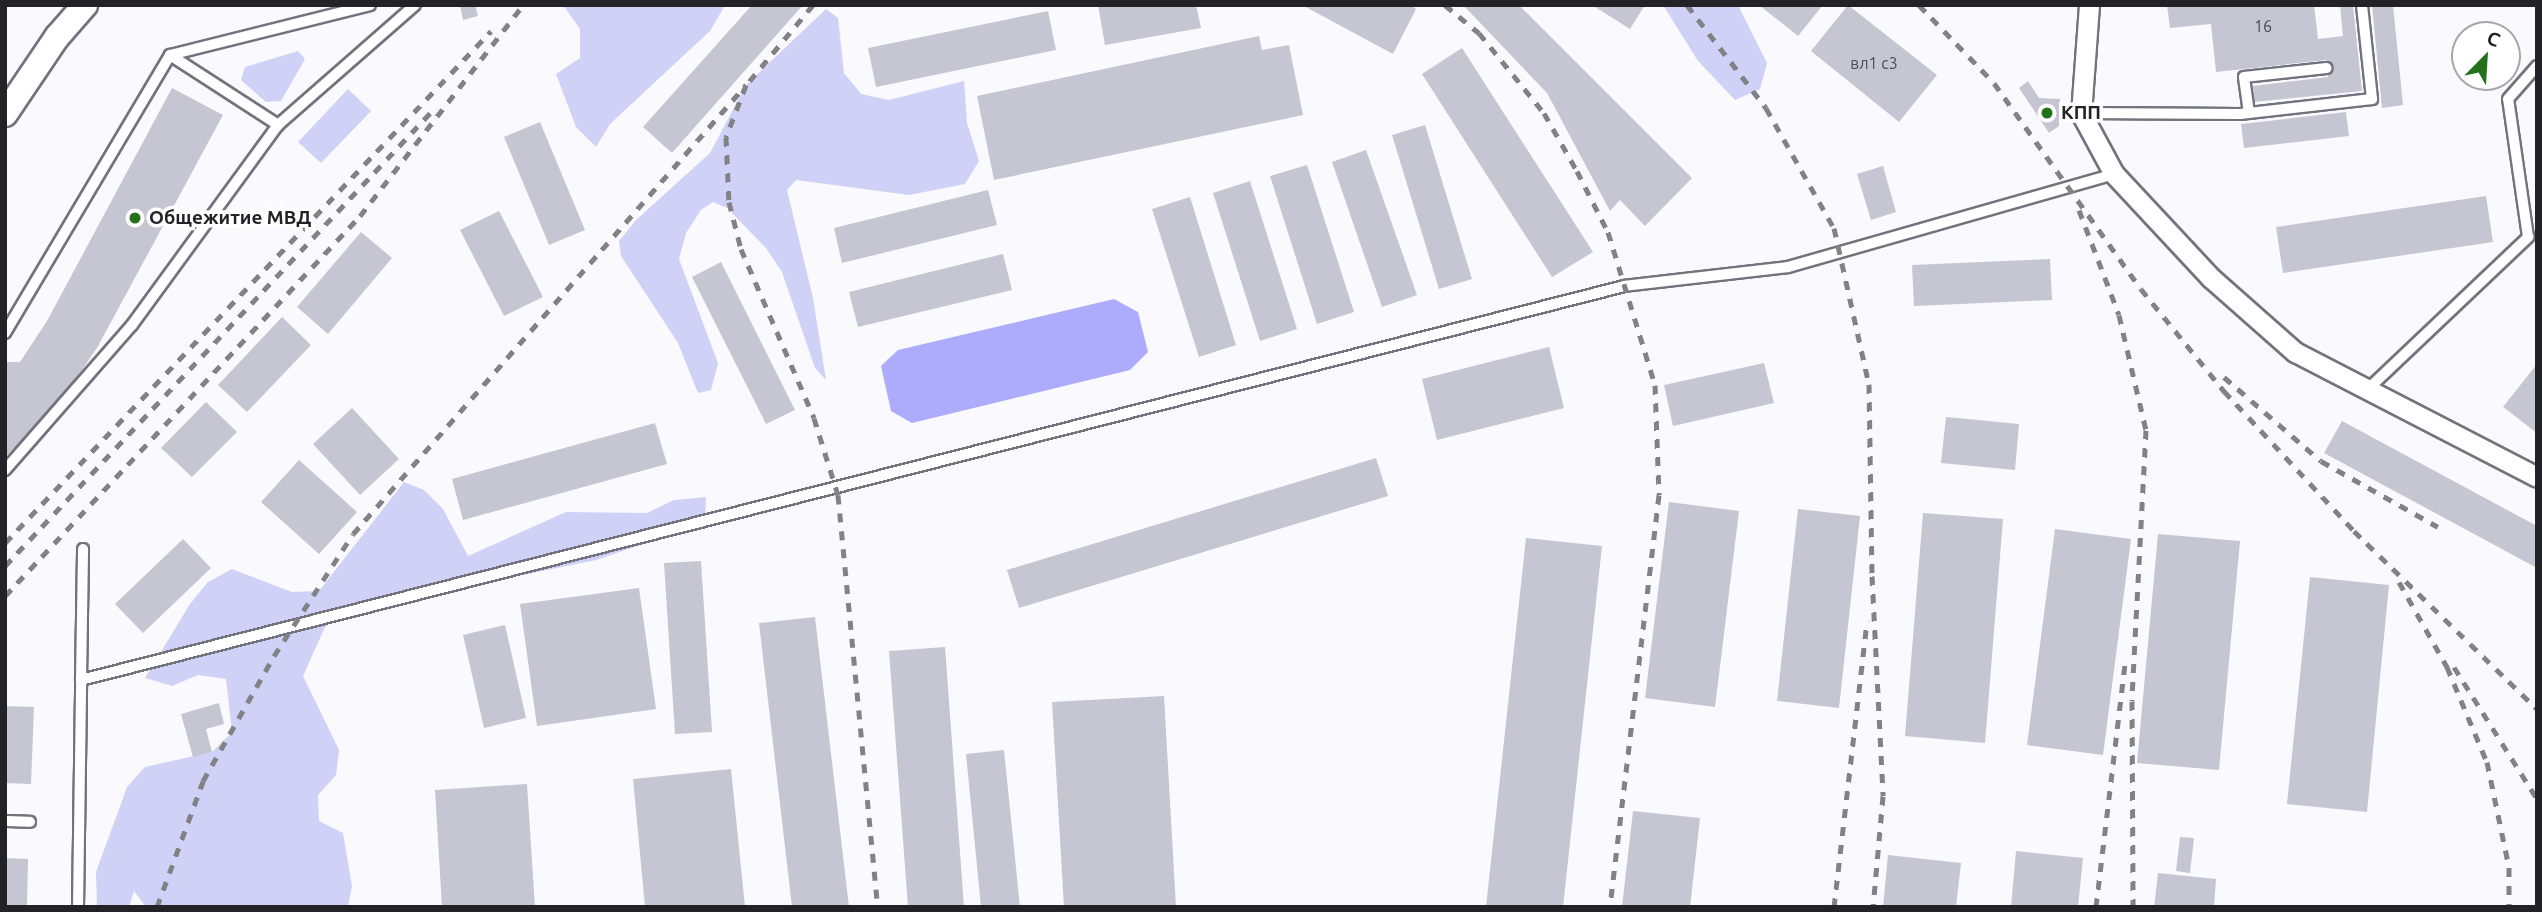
<!DOCTYPE html>
<meta charset="utf-8">
<style>
body{margin:0}
#map{position:relative;width:2542px;height:912px;overflow:hidden;background:#f9f9fe;font-family:Ubuntu,sans-serif}
div>[style]{position:absolute}
[style*='--x']{left:calc(var(--x)*1px);top:calc(var(--y)*1px);width:calc(var(--w)*1px);rotate:calc(var(--a)*1deg)}
.green>*{inset:0;background:#d0d1f7}
.water>*{inset:0;background:#adabfc}
.building>*{inset:0;background:#c6c6d2}
.roads{filter:drop-shadow(2px 0 #73737d) drop-shadow(-2px 0 #73737d) drop-shadow(0 2px #73737d) drop-shadow(0 -2px #73737d)}
.service>*{height:10px;margin:-5px;padding:0 5px;transform-origin:5px;border-radius:5px;background:#fff}
.minor>*{height:19px;margin:-9.5px;padding:0 9.5px;transform-origin:9.5px;border-radius:9.5px;background:#fff}
.tertiary>*{height:24px;margin:-12px;padding:0 12px;transform-origin:12px;border-radius:12px;background:#fff}
.rail>*{height:5px;margin-top:-2.5px;transform-origin:0;background:repeating-linear-gradient(90deg,#828286 0 9px,transparent 0 18px)}
.dots>*{width:19px;height:19px;translate:-50% -50%;box-sizing:border-box;border:4px solid #fff;border-radius:50%}
span{translate:-50% -50%;white-space:nowrap;text-align:center;line-height:1.15;-webkit-text-stroke:7px #fff;paint-order:stroke}
.number-label{font-size:16px;color:#4c4c52}
.number-label span{-webkit-text-stroke-width:0}
.poi-label{font-size:19px;color:#232327;font-weight:700}
.left{translate:0 -50%;text-align:left}
.frame{position:absolute;inset:0;border:7px solid #232327;pointer-events:none}
.north{position:absolute;left:2451px;top:21px;width:70px;height:70px;box-sizing:border-box;background:#fff;border:2px solid #a7a7a9;border-radius:50%;rotate:24deg;font-size:19px;font-weight:700;line-height:28px;text-align:center;color:#232327}
.north::after{content:'';display:block;margin:auto;width:24px;height:32px;background:#23721a;clip-path:polygon(50% 0,100% 100%,50% 72%,0 100%)}
</style>
<div id="map">
<div class="green">
<i style="clip-path:polygon(563px 5px,723px 5px,724px 7px,710px 31px,610px 124px,596px 147px,576px 127px,556px 74px,580px 58px,580px 29px)"></i>
<i style="clip-path:polygon(1663px 5px,1738px 5px,1767px 63px,1760px 89px,1735px 100px,1698px 61px)"></i>
<i style="clip-path:polygon(826px 9px,838px 18px,844px 73px,861px 94px,889px 100px,964px 81px,967px 123px,979px 161px,965px 184px,909px 195px,796px 180px,787px 190px,813px 298px,826px 380px,815px 368px,782px 272px,766px 248px,727px 208px,713px 202px,701px 210px,686px 233px,679px 259px,718px 363px,711px 390px,698px 393px,678px 343px,621px 256px,619px 241px,636px 220px,710px 153px,746px 85px)"></i>
<i style="clip-path:polygon(298px 51px,305px 59px,281px 101px,266px 102px,241px 80px,245px 67px)"></i>
<i style="clip-path:polygon(348px 89px,371px 111px,321px 163px,298px 142px)"></i>
<i style="clip-path:polygon(404px 482px,424px 490px,443px 509px,468px 556px,566px 512px,647px 513px,674px 500px,706px 497px,705px 523px,596px 560px,347px 611px,325px 627px,303px 676px,339px 750px,336px 775px,318px 795px,319px 821px,343px 833px,352px 886px,348px 907px,146px 907px,134px 891px,129px 907px,97px 907px,96px 872px,127px 787px,145px 767px,212px 752px,232px 732px,226px 679px,198px 675px,172px 686px,145px 678px,190px 604px,208px 582px,232px 569px,292px 592px,319px 591px)"></i>
</div>
<div class="water">
<i style="clip-path:polygon(1114px 299px,1138px 312px,1148px 352px,1130px 370px,912px 423px,891px 411px,881px 366px,898px 350px)"></i>
</div>
<div class="building">
<i style="clip-path:polygon(460px 5px,475px 5px,478px 16px,463px 20px)"></i>
<i style="clip-path:polygon(752px 5px,803px 5px,672px 153px,643px 127px)"></i>
<i style="clip-path:polygon(1098px 5px,1196px 5px,1201px 28px,1105px 45px)"></i>
<i style="clip-path:polygon(1302px 5px,1410px 5px,1416px 9px,1393px 54px)"></i>
<i style="clip-path:polygon(1463px 5px,1519px 5px,1692px 178px,1645px 226px,1620px 200px,1610px 211px,1547px 93px)"></i>
<i style="clip-path:polygon(1592px 5px,1645px 5px,1630px 29px)"></i>
<i style="clip-path:polygon(1759px 5px,1823px 5px,1798px 36px)"></i>
<i style="clip-path:polygon(1848px 5px,1937px 75px,1899px 122px,1811px 51px)"></i>
<i style="clip-path:polygon(2167px 5px,2314px 5px,2318px 39px,2343px 36px,2340px 5px,2353px 5px,2362px 91px,2254px 102px,2253px 86px,2328px 77px,2326px 60px,2216px 72px,2211px 24px,2170px 28px)"></i>
<i style="clip-path:polygon(2372px 5px,2393px 5px,2403px 105px,2382px 108px)"></i>
<i style="clip-path:polygon(1048px 11px,1056px 50px,876px 87px,868px 48px)"></i>
<i style="clip-path:polygon(1259px 36px,1262px 50px,1289px 45px,1303px 115px,994px 180px,977px 96px)"></i>
<i style="clip-path:polygon(1462px 48px,1593px 252px,1552px 277px,1422px 74px)"></i>
<i style="clip-path:polygon(2028px 81px,2039px 98px,2060px 99px,2059px 126px,2049px 133px,2019px 88px)"></i>
<i style="clip-path:polygon(172px 88px,223px 115px,97px 348px,60px 402px,5px 457px,5px 362px,20px 362px,47px 321px)"></i>
<i style="clip-path:polygon(2346px 112px,2349px 136px,2244px 148px,2241px 124px)"></i>
<i style="clip-path:polygon(540px 122px,585px 230px,549px 245px,504px 137px)"></i>
<i style="clip-path:polygon(1425px 125px,1472px 279px,1439px 289px,1392px 135px)"></i>
<i style="clip-path:polygon(1366px 150px,1417px 295px,1382px 307px,1332px 162px)"></i>
<i style="clip-path:polygon(1307px 165px,1354px 312px,1317px 324px,1270px 176px)"></i>
<i style="clip-path:polygon(1883px 166px,1896px 212px,1871px 220px,1857px 174px)"></i>
<i style="clip-path:polygon(1250px 181px,1297px 329px,1260px 341px,1213px 193px)"></i>
<i style="clip-path:polygon(988px 190px,997px 225px,842px 263px,834px 228px)"></i>
<i style="clip-path:polygon(2486px 196px,2493px 242px,2283px 273px,2276px 227px)"></i>
<i style="clip-path:polygon(1190px 197px,1236px 345px,1199px 357px,1152px 209px)"></i>
<i style="clip-path:polygon(499px 211px,543px 297px,504px 316px,460px 230px)"></i>
<i style="clip-path:polygon(361px 232px,392px 258px,328px 334px,297px 307px)"></i>
<i style="clip-path:polygon(1003px 254px,1012px 290px,858px 327px,849px 292px)"></i>
<i style="clip-path:polygon(2050px 259px,2052px 300px,1914px 306px,1912px 265px)"></i>
<i style="clip-path:polygon(721px 262px,795px 410px,766px 424px,692px 277px)"></i>
<i style="clip-path:polygon(282px 317px,311px 345px,247px 412px,218px 385px)"></i>
<i style="clip-path:polygon(1549px 347px,1564px 408px,1437px 440px,1422px 379px)"></i>
<i style="clip-path:polygon(1764px 363px,1774px 403px,1673px 426px,1664px 385px)"></i>
<i style="clip-path:polygon(2537px 364px,2537px 433px,2503px 407px)"></i>
<i style="clip-path:polygon(206px 402px,237px 432px,192px 477px,161px 448px)"></i>
<i style="clip-path:polygon(352px 408px,399px 459px,360px 495px,313px 444px)"></i>
<i style="clip-path:polygon(1946px 417px,2019px 424px,2015px 470px,1941px 463px)"></i>
<i style="clip-path:polygon(2342px 421px,2537px 526px,2537px 568px,2324px 453px)"></i>
<i style="clip-path:polygon(655px 423px,667px 464px,463px 520px,452px 479px)"></i>
<i style="clip-path:polygon(1376px 458px,1388px 496px,1019px 608px,1007px 570px)"></i>
<i style="clip-path:polygon(299px 460px,357px 512px,319px 554px,261px 502px)"></i>
<i style="clip-path:polygon(1669px 502px,1739px 511px,1715px 707px,1645px 698px)"></i>
<i style="clip-path:polygon(1798px 509px,1860px 516px,1839px 708px,1777px 701px)"></i>
<i style="clip-path:polygon(1923px 513px,2003px 519px,1985px 743px,1905px 736px)"></i>
<i style="clip-path:polygon(2055px 529px,2131px 539px,2103px 755px,2027px 745px)"></i>
<i style="clip-path:polygon(2158px 534px,2240px 541px,2219px 770px,2137px 763px)"></i>
<i style="clip-path:polygon(1526px 538px,1602px 546px,1563px 907px,1486px 907px)"></i>
<i style="clip-path:polygon(183px 539px,211px 568px,143px 633px,115px 604px)"></i>
<i style="clip-path:polygon(701px 561px,712px 732px,675px 734px,664px 563px)"></i>
<i style="clip-path:polygon(2310px 577px,2389px 585px,2367px 812px,2287px 804px)"></i>
<i style="clip-path:polygon(639px 588px,656px 709px,537px 726px,520px 604px)"></i>
<i style="clip-path:polygon(815px 617px,849px 907px,792px 907px,759px 623px)"></i>
<i style="clip-path:polygon(505px 625px,526px 718px,484px 728px,463px 635px)"></i>
<i style="clip-path:polygon(945px 647px,964px 907px,908px 907px,889px 651px)"></i>
<i style="clip-path:polygon(1164px 696px,1176px 907px,1064px 907px,1052px 702px)"></i>
<i style="clip-path:polygon(219px 703px,224px 724px,206px 729px,212px 752px,193px 757px,181px 714px)"></i>
<i style="clip-path:polygon(5px 706px,34px 707px,31px 784px,5px 783px)"></i>
<i style="clip-path:polygon(1004px 750px,1020px 907px,981px 907px,966px 754px)"></i>
<i style="clip-path:polygon(731px 769px,745px 907px,645px 907px,633px 779px)"></i>
<i style="clip-path:polygon(527px 784px,535px 907px,442px 907px,435px 790px)"></i>
<i style="clip-path:polygon(1633px 811px,1700px 818px,1690px 907px,1622px 907px)"></i>
<i style="clip-path:polygon(2180px 837px,2194px 838px,2190px 873px,2176px 871px)"></i>
<i style="clip-path:polygon(2016px 851px,2083px 858px,2078px 907px,2011px 907px)"></i>
<i style="clip-path:polygon(1888px 855px,1961px 863px,1956px 907px,1883px 907px)"></i>
<i style="clip-path:polygon(5px 858px,28px 859px,27px 907px,5px 907px)"></i>
<i style="clip-path:polygon(2158px 873px,2216px 879px,2214px 907px,2154px 907px)"></i>
</div>
<div class="roads">
<div class="service">
<i style="--x:170;--y:55;--w:129;--a:32.9"></i>
<i style="--x:2081;--y:113;--w:159;--a:0.4"></i>
<i style="--x:2240;--y:114;--w:133;--a:-6.5"></i>
<i style="--x:2372;--y:99;--w:95;--a:-96.1"></i>
<i style="--x:2249;--y:113;--w:36;--a:-98"></i>
<i style="--x:2244;--y:77;--w:83;--a:-6.2"></i>
<i style="--x:5;--y:333;--w:323;--a:-59.3"></i>
<i style="--x:170;--y:55;--w:206;--a:-14"></i>
<i style="--x:2366;--y:391;--w:224;--a:-43.5"></i>
<i style="--x:2528;--y:237;--w:139;--a:-98.2"></i>
<i style="--x:2508;--y:99;--w:44;--a:-48.7"></i>
<i style="--x:5;--y:470;--w:193;--a:-48.8"></i>
<i style="--x:132;--y:325;--w:248;--a:-53.9"></i>
<i style="--x:278;--y:125;--w:182;--a:-41.2"></i>
<i style="--x:81;--y:680;--w:131;--a:-89.1"></i>
<i style="--x:5;--y:821;--w:25;--a:2"></i>
<i style="--x:78;--y:907;--w:227;--a:-89.2"></i>
<i style="--x:81;--y:680;--w:1593;--a:-14.32"></i>
<i style="--x:1624;--y:286;--w:165;--a:-6.6"></i>
<i style="--x:1788;--y:267;--w:339;--a:-15.9"></i>
</div>
<div class="minor">
<i style="--x:2089;--y:5;--w:108;--a:94.2"></i>
<i style="--x:2081;--y:113;--w:69;--a:61.6"></i>
<i style="--x:2114;--y:174;--w:142;--a:47"></i>
<i style="--x:2211;--y:278;--w:112;--a:41.4"></i>
<i style="--x:2295;--y:352;--w:272;--a:27.3"></i>
</div>
<div class="tertiary">
<i style="--x:5;--y:114;--w:93;--a:-56"></i>
<i style="--x:57;--y:37;--w:43;--a:-48.8"></i>
</div>
</div>
<div class="rail">
<i style="--x:813;--y:5;--w:104;--a:129.9"></i>
<i style="--x:746;--y:85;--w:56;--a:111"></i>
<i style="--x:726;--y:137;--w:65;--a:87.4"></i>
<i style="--x:729;--y:202;--w:49;--a:75.7"></i>
<i style="--x:741;--y:249;--w:184;--a:66.6"></i>
<i style="--x:814;--y:418;--w:81;--a:72.7"></i>
<i style="--x:838;--y:495;--w:414;--a:84.5"></i>
<i style="--x:1445;--y:5;--w:44;--a:39.5"></i>
<i style="--x:1479;--y:33;--w:103;--a:50.9"></i>
<i style="--x:1544;--y:113;--w:67;--a:60.4"></i>
<i style="--x:1577;--y:171;--w:68;--a:63.1"></i>
<i style="--x:1608;--y:232;--w:160;--a:72.9"></i>
<i style="--x:1655;--y:385;--w:110;--a:87.9"></i>
<i style="--x:1659;--y:495;--w:415;--a:96.8"></i>
<i style="--x:1687;--y:5;--w:130;--a:52.5"></i>
<i style="--x:1766;--y:108;--w:138;--a:60.5"></i>
<i style="--x:1834;--y:228;--w:160;--a:77.4"></i>
<i style="--x:1869;--y:384;--w:192;--a:89.1"></i>
<i style="--x:1872;--y:576;--w:220;--a:87.1"></i>
<i style="--x:1883;--y:796;--w:111;--a:95.1"></i>
<i style="--x:1919;--y:5;--w:108;--a:46.1"></i>
<i style="--x:1994;--y:83;--w:253;--a:54.5"></i>
<i style="--x:2141;--y:289;--w:132;--a:50.9"></i>
<i style="--x:2224;--y:391;--w:191;--a:47.1"></i>
<i style="--x:2354;--y:531;--w:255;--a:44.2"></i>
<i style="--x:2079;--y:210;--w:112;--a:69.1"></i>
<i style="--x:2119;--y:315;--w:118;--a:76.8"></i>
<i style="--x:2146;--y:430;--w:271;--a:93"></i>
<i style="--x:2132;--y:701;--w:206;--a:89.7"></i>
<i style="--x:2224;--y:377;--w:128;--a:40.9"></i>
<i style="--x:2321;--y:461;--w:134;--a:29.4"></i>
<i style="--x:5;--y:543;--w:706;--a:-46.49"></i>
<i style="--x:5;--y:566;--w:623;--a:-46.82"></i>
<i style="--x:2399;--y:582;--w:98;--a:60.5"></i>
<i style="--x:2447;--y:667;--w:103;--a:67.2"></i>
<i style="--x:2487;--y:762;--w:107;--a:78.2"></i>
<i style="--x:2509;--y:867;--w:40;--a:90"></i>
<i style="--x:5;--y:596;--w:520;--a:-46.95"></i>
<i style="--x:360;--y:216;--w:267;--a:-52.3"></i>
<i style="--x:2454;--y:667;--w:156;--a:57.8"></i>
<i style="--x:157;--y:907;--w:134;--a:-69.9"></i>
<i style="--x:203;--y:781;--w:144;--a:-60.4"></i>
<i style="--x:274;--y:656;--w:145;--a:-57.1"></i>
<i style="--x:353;--y:534;--w:597;--a:-48.81"></i>
<i style="--x:1834;--y:907;--w:288;--a:-83.4"></i>
<i style="--x:2096;--y:907;--w:245;--a:-83.2"></i>
</div>
<div class="dots">
<i style="left:2047px;top:113px;background:#23721a"></i>
<i style="left:135px;top:218px;background:#23721a"></i>
</div>
<div class="number-label">
<span style="left:2263px;top:26px">16</span>
<span style="left:1874px;top:63px">вл1 с3</span>
</div>
<div class="poi-label">
<span class="left" style="left:2061px;top:113px">КПП</span>
<span class="left" style="left:149px;top:218px">Общежитие МВД</span>
</div>
<div class="frame"></div>
<div class="north">С</div>
</div>
